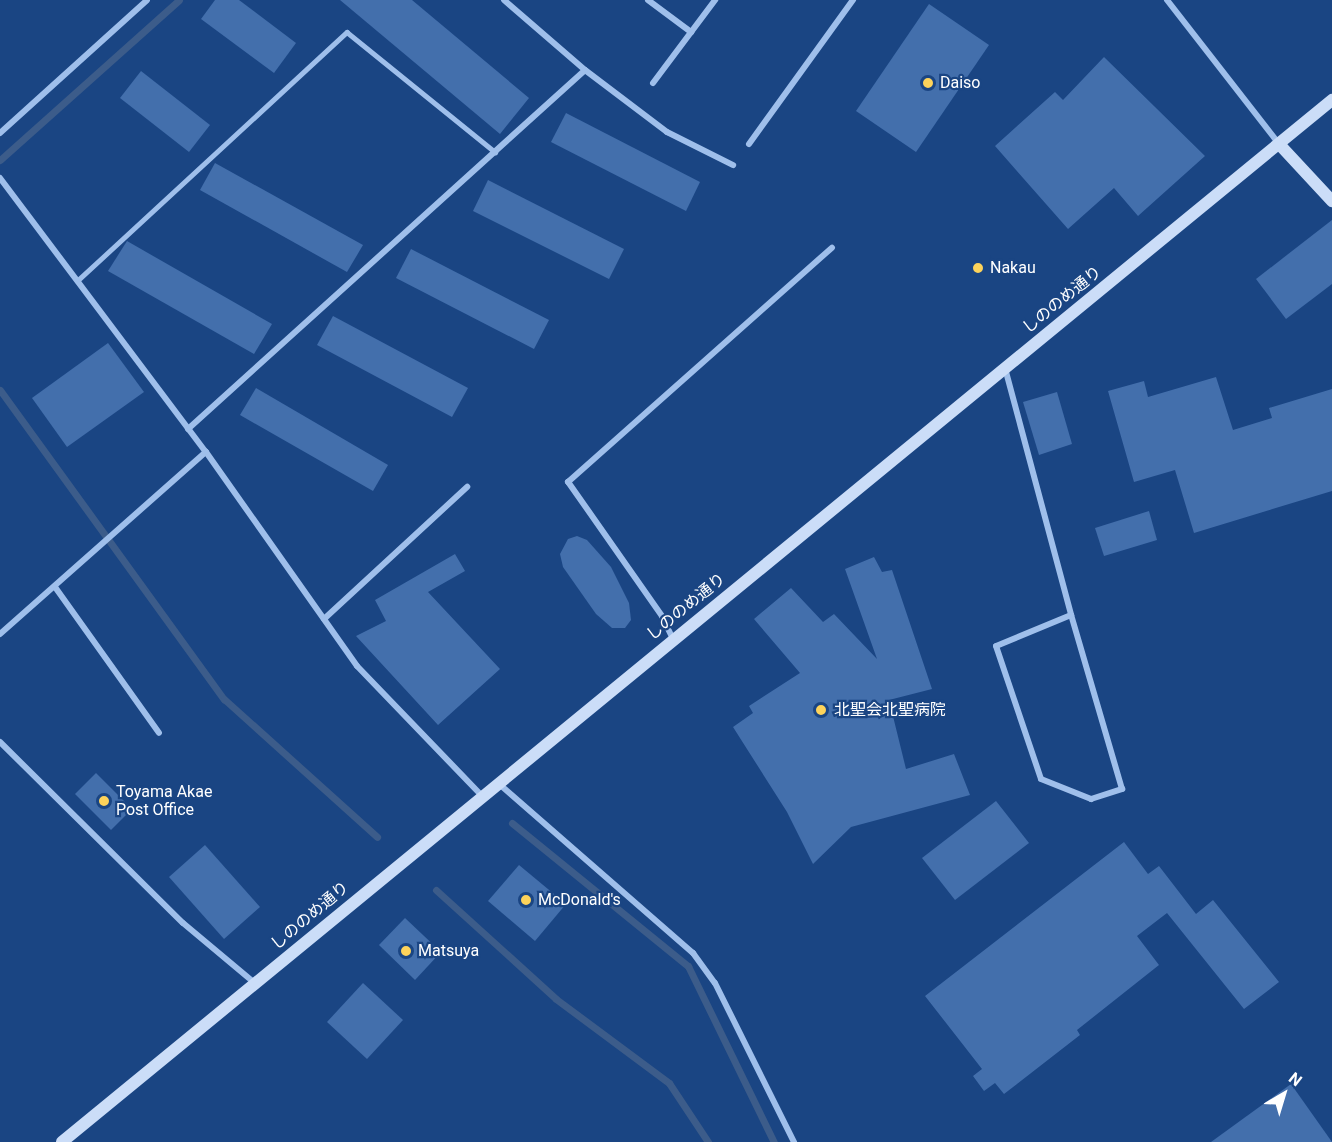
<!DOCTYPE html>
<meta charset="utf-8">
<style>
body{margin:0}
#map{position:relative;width:1332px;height:1142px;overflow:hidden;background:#1a4583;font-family:Roboto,"Noto Sans JP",sans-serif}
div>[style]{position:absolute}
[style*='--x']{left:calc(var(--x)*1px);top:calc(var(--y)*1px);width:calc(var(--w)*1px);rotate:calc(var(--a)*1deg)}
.stream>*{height:7px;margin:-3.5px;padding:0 3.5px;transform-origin:3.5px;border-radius:3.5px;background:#3c5c8a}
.building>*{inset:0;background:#436fac}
.lane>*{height:4.5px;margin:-2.25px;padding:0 2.25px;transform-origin:2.25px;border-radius:2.25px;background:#9fbfeb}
.street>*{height:6px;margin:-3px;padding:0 3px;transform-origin:3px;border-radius:3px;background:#9fbfeb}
.secondary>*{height:12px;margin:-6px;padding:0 6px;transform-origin:6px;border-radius:6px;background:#cbddf8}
.dots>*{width:16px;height:16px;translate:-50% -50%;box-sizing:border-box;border:3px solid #1a4583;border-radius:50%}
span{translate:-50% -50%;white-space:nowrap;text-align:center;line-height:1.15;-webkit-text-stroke:4.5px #1a4583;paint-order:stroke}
.poi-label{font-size:16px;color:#fff}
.left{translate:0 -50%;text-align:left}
.street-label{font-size:16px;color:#fff}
.north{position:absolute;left:1254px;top:1064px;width:60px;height:60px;-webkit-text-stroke:4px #1a4583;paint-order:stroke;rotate:38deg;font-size:16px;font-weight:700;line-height:24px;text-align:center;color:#fff}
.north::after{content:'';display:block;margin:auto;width:21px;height:27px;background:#fff;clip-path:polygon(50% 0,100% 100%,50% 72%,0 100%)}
</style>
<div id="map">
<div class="stream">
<i style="--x:0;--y:160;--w:240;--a:-41.8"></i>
<i style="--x:0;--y:390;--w:382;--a:54.1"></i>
<i style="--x:224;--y:699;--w:206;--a:42"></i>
<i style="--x:512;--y:823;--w:227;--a:39.1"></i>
<i style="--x:688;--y:966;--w:196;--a:64"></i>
<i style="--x:436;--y:890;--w:162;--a:42.2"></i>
<i style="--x:556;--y:999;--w:141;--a:36.6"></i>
<i style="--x:669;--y:1083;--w:71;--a:56.5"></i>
</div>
<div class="building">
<i style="clip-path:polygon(215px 0,239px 0,296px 43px,274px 73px,201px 19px)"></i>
<i style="clip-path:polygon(340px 0,412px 0,529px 98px,500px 134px)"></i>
<i style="clip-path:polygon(929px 4px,989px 45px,916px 152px,856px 111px)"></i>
<i style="clip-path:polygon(1104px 57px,1205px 156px,1138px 216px,1114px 188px,1068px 229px,995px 146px,1055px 92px,1063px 100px)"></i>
<i style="clip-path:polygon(141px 71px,210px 125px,189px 152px,120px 98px)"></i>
<i style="clip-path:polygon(566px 113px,700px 182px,686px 211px,551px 142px)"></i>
<i style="clip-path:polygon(215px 163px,363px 245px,347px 272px,200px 190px)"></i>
<i style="clip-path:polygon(488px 180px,624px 249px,609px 279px,473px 211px)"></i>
<i style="clip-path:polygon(1332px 220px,1332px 284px,1286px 319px,1256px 279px)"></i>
<i style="clip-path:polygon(127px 241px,272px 324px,254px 354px,108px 271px)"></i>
<i style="clip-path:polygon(411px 249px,549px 320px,534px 349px,396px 278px)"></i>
<i style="clip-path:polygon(333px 316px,468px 388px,452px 417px,317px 345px)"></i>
<i style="clip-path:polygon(108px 343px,144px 392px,67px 447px,32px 398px)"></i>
<i style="clip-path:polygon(1216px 377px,1233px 430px,1272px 418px,1269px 408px,1332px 389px,1332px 491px,1194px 533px,1175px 470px,1134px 482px,1108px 391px,1144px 381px,1148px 397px)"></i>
<i style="clip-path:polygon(256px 388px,388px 465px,373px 491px,240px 415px)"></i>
<i style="clip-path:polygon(1057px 392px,1072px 444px,1039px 455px,1023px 402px)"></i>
<i style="clip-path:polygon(1149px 511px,1157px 540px,1104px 556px,1095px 528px)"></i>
<i style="clip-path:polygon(577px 536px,587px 540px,611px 567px,629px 603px,631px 620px,625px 628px,612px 628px,596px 614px,563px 567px,560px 554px,568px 539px)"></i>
<i style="clip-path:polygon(455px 554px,465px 571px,428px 592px,500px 669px,438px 725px,356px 636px,386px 621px,375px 600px)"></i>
<i style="clip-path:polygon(874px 557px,882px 572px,892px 570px,932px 689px,889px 700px,906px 769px,954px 754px,970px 795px,851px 827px,813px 864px,787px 812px,733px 727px,753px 713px,749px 706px,800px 673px,754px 619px,791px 588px,823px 622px,834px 614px,877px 659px,845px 569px)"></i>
<i style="clip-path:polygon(96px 773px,132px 809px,111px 830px,75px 794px)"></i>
<i style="clip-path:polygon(996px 801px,1029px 843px,955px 900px,922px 858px)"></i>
<i style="clip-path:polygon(1124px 842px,1148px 874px,1159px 866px,1196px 914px,1213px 900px,1279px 982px,1244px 1009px,1167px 913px,1137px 936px,1159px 965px,1077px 1030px,1080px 1035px,1004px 1094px,995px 1083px,984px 1091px,973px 1076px,982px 1069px,925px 996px)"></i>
<i style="clip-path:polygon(205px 845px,260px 907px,224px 939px,169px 877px)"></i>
<i style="clip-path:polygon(519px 865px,566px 904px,535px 941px,488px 901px)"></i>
<i style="clip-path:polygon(405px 918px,441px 952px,415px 980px,379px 945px)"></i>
<i style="clip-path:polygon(363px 983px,403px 1020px,367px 1059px,327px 1022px)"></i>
<i style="clip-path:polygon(1291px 1084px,1332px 1142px,1211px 1142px)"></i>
</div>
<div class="lane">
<i style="--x:77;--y:281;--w:367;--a:-42.7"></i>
<i style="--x:347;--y:32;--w:191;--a:39"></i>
</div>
<div class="street">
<i style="--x:504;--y:0;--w:107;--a:40.8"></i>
<i style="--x:585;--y:70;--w:103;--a:37.1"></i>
<i style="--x:667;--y:132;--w:74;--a:26.6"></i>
<i style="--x:648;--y:0;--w:54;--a:36.7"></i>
<i style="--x:1167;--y:0;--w:182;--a:52.1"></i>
<i style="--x:653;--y:83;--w:104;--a:-53.2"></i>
<i style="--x:0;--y:133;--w:198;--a:-42.1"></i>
<i style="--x:749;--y:144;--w:178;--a:-54.2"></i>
<i style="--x:0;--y:178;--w:343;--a:53.1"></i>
<i style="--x:206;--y:452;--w:262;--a:54.8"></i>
<i style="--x:357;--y:666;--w:179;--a:46.1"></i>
<i style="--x:1005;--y:368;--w:256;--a:75"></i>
<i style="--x:1071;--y:615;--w:81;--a:157.5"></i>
<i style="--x:996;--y:646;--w:140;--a:71.3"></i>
<i style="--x:1041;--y:779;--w:54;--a:21.8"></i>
<i style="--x:1091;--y:799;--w:33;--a:-18"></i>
<i style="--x:1122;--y:789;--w:181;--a:-106.3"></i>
<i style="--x:188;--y:429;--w:535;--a:-42.12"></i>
<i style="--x:55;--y:587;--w:179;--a:54.5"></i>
<i style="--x:324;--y:619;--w:195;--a:-42.7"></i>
<i style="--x:0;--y:634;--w:275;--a:-41.5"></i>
<i style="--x:673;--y:639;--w:25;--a:-116"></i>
<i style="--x:662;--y:616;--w:164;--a:-125"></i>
<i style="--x:568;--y:482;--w:353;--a:-41.6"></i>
<i style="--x:0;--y:742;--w:257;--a:44.7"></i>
<i style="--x:183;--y:923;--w:95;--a:39.9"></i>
<i style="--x:498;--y:783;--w:259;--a:41.1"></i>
<i style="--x:693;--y:953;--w:37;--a:54"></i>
<i style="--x:715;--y:983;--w:178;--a:63.6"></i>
</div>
<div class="secondary">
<i style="--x:1279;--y:144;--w:78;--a:47.1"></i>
<i style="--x:62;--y:1142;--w:1643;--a:-39.37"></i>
</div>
<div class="dots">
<i style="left:928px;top:83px;background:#fdd35b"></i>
<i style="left:978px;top:268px;background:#fdd35b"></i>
<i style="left:821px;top:710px;background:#fdd35b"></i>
<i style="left:104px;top:801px;background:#fdd35b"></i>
<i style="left:526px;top:900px;background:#fdd35b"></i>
<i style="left:406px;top:951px;background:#fdd35b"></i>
</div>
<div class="poi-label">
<span class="left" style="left:940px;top:83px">Daiso</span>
<span class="left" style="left:990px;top:268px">Nakau</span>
<span class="left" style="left:834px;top:710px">北聖会北聖病院</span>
<span class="left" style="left:116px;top:801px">Toyama Akae<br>Post Office</span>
<span class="left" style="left:538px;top:900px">McDonald's</span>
<span class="left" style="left:418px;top:951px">Matsuya</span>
</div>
<div class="street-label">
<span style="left:1062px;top:300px;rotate:-39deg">しののめ通り</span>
<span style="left:686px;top:607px;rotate:-39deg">しののめ通り</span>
<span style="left:310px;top:916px;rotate:-40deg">しののめ通り</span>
</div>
<div class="north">N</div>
</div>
